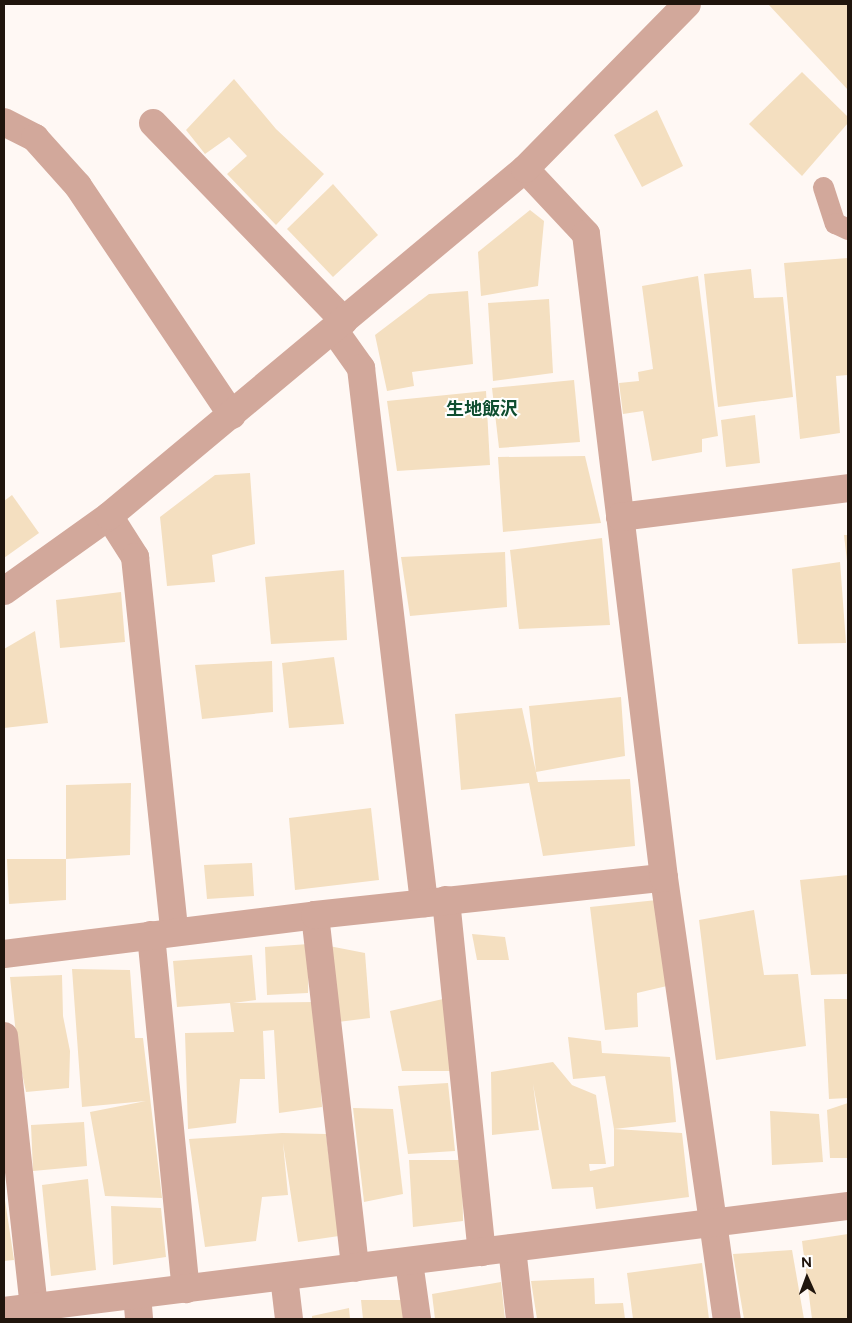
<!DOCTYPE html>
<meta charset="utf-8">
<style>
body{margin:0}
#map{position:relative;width:852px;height:1323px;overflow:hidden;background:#fff8f4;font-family:Figtree,"Noto Sans JP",sans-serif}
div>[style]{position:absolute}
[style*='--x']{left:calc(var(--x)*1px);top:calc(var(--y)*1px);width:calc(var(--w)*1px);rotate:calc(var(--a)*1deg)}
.building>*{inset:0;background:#f4dfc0}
.service>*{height:21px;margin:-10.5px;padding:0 10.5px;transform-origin:10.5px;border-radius:10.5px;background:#d2a89b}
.minor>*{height:28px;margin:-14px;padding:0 14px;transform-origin:14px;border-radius:14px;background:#d2a89b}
span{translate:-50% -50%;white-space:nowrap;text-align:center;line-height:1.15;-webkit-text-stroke:4px #fff;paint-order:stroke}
.quarter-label{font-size:18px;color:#0f4e30;font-weight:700}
.frame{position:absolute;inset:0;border:5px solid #20150d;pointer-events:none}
.north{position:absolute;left:782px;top:1253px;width:50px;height:50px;-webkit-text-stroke:4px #fff;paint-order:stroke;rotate:358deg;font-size:14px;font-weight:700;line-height:20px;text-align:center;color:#20150d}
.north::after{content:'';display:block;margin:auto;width:18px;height:22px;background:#20150d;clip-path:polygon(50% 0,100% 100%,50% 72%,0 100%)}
</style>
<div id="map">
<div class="building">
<i style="clip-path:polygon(768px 4px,848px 4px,848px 90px)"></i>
<i style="clip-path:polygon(802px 72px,848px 117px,848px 123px,802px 176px,749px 124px)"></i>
<i style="clip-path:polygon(234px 79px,276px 129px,324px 174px,276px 225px,227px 174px,247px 156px,229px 137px,205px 154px,186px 130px)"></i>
<i style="clip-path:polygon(657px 110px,683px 166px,642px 187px,614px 135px)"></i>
<i style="clip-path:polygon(333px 184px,378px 235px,333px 277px,287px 229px)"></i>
<i style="clip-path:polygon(530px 210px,544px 221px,538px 286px,481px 296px,478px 252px)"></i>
<i style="clip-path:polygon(848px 258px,848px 375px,836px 376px,840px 433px,800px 439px,784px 263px)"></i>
<i style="clip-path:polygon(751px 269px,754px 298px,783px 297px,793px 397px,718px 407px,704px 274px)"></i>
<i style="clip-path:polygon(698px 276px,718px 436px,702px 439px,702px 452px,652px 461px,643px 411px,623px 414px,619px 383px,639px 381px,638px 372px,653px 369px,642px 286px)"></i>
<i style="clip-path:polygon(468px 291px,473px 364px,412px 372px,414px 386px,387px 391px,375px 335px,429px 294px)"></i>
<i style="clip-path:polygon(549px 299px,553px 373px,493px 381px,488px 303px)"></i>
<i style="clip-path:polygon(574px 380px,580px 442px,499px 448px,492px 388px)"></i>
<i style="clip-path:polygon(486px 391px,490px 465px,397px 471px,387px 401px)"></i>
<i style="clip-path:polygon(755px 415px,760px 463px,726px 467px,721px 420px)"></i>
<i style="clip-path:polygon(585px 456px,601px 523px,503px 532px,498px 457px)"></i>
<i style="clip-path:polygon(250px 473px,255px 544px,212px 555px,215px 582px,167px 586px,160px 517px,215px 475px)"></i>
<i style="clip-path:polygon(12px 495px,39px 533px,4px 558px,4px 501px)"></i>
<i style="clip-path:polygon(844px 535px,848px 535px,848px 561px,847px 561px)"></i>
<i style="clip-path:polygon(602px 538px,610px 625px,519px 629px,510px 550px)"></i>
<i style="clip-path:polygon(505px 552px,507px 607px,410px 616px,401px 557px)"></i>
<i style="clip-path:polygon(840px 562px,846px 643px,798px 644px,792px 569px)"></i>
<i style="clip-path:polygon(344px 570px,347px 640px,271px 644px,265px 577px)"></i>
<i style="clip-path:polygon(121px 592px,125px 642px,60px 648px,56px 600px)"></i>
<i style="clip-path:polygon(35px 631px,48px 723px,4px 728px,4px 649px)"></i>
<i style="clip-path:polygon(334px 657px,344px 724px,289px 728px,282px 663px)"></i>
<i style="clip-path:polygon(272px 661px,273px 712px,202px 719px,195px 665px)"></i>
<i style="clip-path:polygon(621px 697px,625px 756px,536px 772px,538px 782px,630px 779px,635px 846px,543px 856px,529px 783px,461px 790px,455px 714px,522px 708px,536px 772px,529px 706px)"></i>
<i style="clip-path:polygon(131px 783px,130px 855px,66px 859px,66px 785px)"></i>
<i style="clip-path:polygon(371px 808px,379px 880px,295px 890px,289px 818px)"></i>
<i style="clip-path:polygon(7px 859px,66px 859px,66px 900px,9px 904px)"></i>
<i style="clip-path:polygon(252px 863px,254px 896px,207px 899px,204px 865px)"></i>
<i style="clip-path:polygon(848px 875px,848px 974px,811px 975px,800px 880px)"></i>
<i style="clip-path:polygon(657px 900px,667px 986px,637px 993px,638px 1027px,605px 1030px,590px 907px)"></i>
<i style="clip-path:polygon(754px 910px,764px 975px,798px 974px,806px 1046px,716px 1060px,699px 920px)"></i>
<i style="clip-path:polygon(472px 934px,505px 937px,509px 960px,477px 960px)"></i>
<i style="clip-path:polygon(309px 944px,308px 993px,267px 995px,265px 947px)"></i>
<i style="clip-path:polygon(329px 946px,365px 953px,370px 1018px,338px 1022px)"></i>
<i style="clip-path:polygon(252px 955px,256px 1000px,233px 1003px,315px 1002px,322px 1107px,279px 1113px,274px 1030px,263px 1031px,265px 1079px,240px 1079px,236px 1123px,188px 1129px,185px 1033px,234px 1032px,230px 1003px,177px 1007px,173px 961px)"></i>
<i style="clip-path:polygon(72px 969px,130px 970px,135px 1038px,143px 1038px,162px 1198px,105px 1196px,90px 1112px,146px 1101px,82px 1107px)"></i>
<i style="clip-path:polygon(62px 975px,63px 1016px,70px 1051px,69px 1088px,26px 1092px,18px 1054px,10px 977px)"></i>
<i style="clip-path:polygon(443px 999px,451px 1071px,402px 1071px,390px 1011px)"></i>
<i style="clip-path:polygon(824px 999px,848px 999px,848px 1098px,829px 1099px)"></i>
<i style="clip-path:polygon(568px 1037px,601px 1041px,602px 1053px,670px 1057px,676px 1122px,614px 1129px,605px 1076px,573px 1079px)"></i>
<i style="clip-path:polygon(553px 1062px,572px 1085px,596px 1095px,606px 1164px,589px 1164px,590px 1171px,614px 1166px,614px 1129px,682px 1133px,689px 1197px,596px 1209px,593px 1187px,552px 1189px,533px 1084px,539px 1130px,492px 1135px,491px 1072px)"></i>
<i style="clip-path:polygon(448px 1083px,455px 1151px,408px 1154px,398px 1086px)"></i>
<i style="clip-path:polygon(848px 1103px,848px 1158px,830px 1158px,827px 1110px)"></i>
<i style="clip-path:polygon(353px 1108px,393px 1109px,403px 1194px,364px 1202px)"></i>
<i style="clip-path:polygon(770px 1111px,819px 1114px,823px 1162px,772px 1165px)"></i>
<i style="clip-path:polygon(84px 1122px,87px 1166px,33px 1171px,31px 1125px)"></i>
<i style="clip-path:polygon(282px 1133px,326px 1134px,339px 1236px,298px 1242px,283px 1143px,288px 1195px,262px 1197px,256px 1241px,205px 1247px,189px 1139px)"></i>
<i style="clip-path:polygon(409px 1160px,462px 1160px,463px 1221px,413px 1227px)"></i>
<i style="clip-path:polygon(88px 1179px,96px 1270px,51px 1276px,42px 1185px)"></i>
<i style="clip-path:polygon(4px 1200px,5px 1200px,14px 1260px,4px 1261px)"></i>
<i style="clip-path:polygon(111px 1206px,161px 1208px,166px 1257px,113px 1265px)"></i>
<i style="clip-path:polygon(848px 1234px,848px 1319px,812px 1319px,802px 1241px)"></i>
<i style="clip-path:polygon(792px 1250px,804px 1319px,744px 1319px,733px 1254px)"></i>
<i style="clip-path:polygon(702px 1263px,709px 1319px,633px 1319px,627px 1273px)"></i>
<i style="clip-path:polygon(594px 1278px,595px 1304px,623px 1303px,625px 1319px,537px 1319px,531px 1281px)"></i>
<i style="clip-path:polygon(501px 1282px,505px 1319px,435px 1319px,432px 1294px)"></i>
<i style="clip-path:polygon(361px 1300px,406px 1300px,407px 1319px,363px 1319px)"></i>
<i style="clip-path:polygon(349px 1308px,350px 1319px,312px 1319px,312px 1316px)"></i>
</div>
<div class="service">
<i style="--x:823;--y:187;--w:38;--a:72"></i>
<i style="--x:835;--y:223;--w:14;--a:25"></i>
</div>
<div class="minor">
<i style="--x:4;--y:122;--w:35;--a:27"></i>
<i style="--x:35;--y:138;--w:64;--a:48.1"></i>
<i style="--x:78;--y:186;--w:276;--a:56.1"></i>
<i style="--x:153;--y:123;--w:275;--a:46"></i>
<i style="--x:525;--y:169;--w:89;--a:46.8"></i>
<i style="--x:586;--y:234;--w:285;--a:83.1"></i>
<i style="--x:334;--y:330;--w:47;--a:54.6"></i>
<i style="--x:361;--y:368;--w:539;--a:83.28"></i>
<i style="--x:109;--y:516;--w:49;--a:57.6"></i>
<i style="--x:135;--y:557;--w:376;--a:84"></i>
<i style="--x:4;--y:591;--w:129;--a:-35.5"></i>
<i style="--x:109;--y:516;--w:542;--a:-39.83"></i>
<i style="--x:525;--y:169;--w:231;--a:-45.5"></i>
<i style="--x:664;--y:878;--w:445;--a:81.9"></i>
<i style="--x:446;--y:900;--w:354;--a:84.2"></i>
<i style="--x:315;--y:915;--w:355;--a:83.5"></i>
<i style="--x:151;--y:935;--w:356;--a:84.4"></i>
<i style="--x:4;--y:954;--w:313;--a:-7.1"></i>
<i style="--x:315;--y:915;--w:351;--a:-6.1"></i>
<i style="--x:664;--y:878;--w:364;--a:-96.9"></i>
<i style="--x:620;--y:517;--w:230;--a:-7.2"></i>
<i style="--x:4;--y:1036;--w:273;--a:83.7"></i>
<i style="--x:512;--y:1248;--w:71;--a:83.6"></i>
<i style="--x:409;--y:1262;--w:58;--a:82"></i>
<i style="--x:284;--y:1277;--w:42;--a:83.2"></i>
<i style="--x:137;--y:1295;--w:24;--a:85"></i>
<i style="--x:4;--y:1311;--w:851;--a:-7.09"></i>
</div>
<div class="quarter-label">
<span style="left:482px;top:409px">生地飯沢</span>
</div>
<div class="frame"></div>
<div class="north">N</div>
</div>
